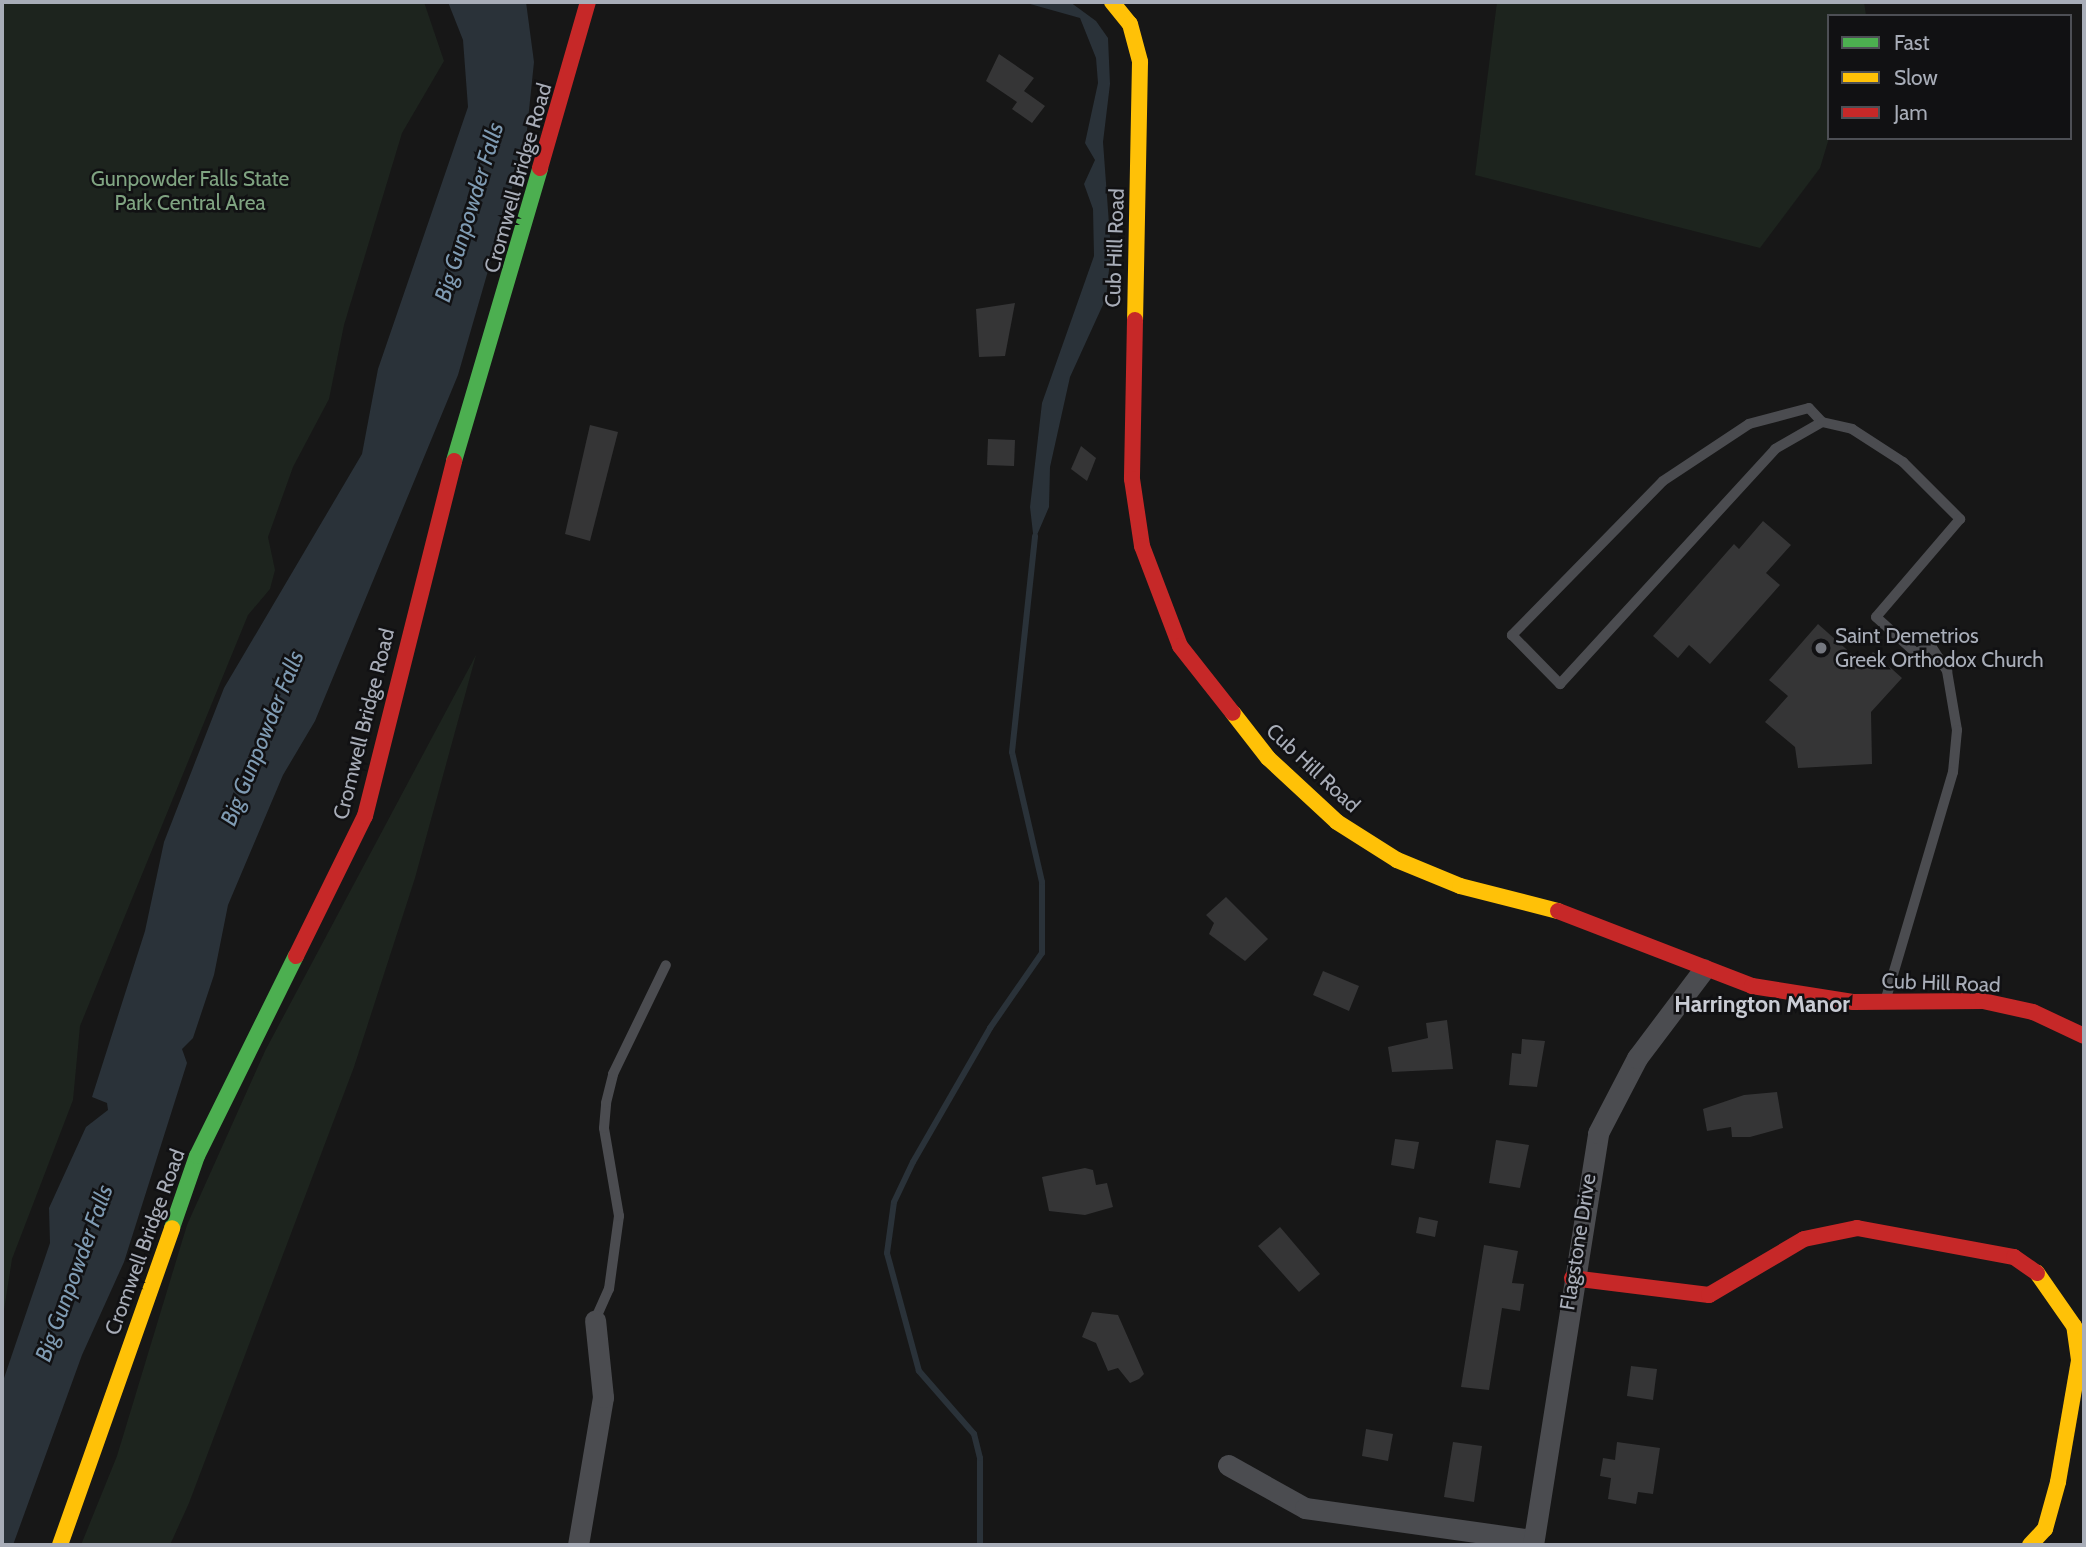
<!DOCTYPE html>
<style>
body{margin:0}
#map{position:relative;width:2086px;height:1547px;overflow:hidden;background:#171717;font-family:Cabin,sans-serif}
div>[style]{position:absolute}
[style*='--x']{left:calc(var(--x)*1px);top:calc(var(--y)*1px);width:calc(var(--w)*1px);rotate:calc(var(--a)*1deg)}
.green>*{inset:0;background:#1d241e}
.water>*{inset:0;background:#2a3239}
.stream>*{height:6px;margin:-3px;padding:0 3px;transform-origin:3px;border-radius:3px;background:#2a3239}
.building>*{inset:0;background:#353536}
.lane>*{height:10px;margin:-5px;padding:0 5px;transform-origin:5px;border-radius:5px;background:#4b4c50}
.street>*{height:21px;margin:-10.5px;padding:0 10.5px;transform-origin:10.5px;border-radius:10.5px;background:#4b4c50}
.fast>*{height:16px;margin:-8px;padding:0 8px;transform-origin:8px;border-radius:8px;background:#4caf50}
.slow>*{height:16px;margin:-8px;padding:0 8px;transform-origin:8px;border-radius:8px;background:#ffc107}
.jam>*{height:16px;margin:-8px;padding:0 8px;transform-origin:8px;border-radius:8px;background:#c62828}
.dots>*{width:19px;height:19px;translate:-50% -50%;box-sizing:border-box;border:4px solid #111113;border-radius:50%}
span{translate:-50% -50%;white-space:nowrap;text-align:center;line-height:1.15;-webkit-text-stroke:5px #111113;paint-order:stroke}
.street-label{font-size:21px;color:#a8adb8}
.park-label{font-size:21px;color:#7fa381}
.poi-label{font-size:21px;color:#a8adb8}
.left{translate:0 -50%;text-align:left}
.water-label{font-size:23px;color:#7f9bb3;font-style:italic}
.neighbourhood-label{font-size:23px;color:#c9ccd4;font-weight:700}
.frame{position:absolute;inset:0;border:4px solid #a8adb8;pointer-events:none}
.legend{position:absolute;left:1827px;top:14px;width:245px;height:126px;box-sizing:border-box;background:#111113;border:2px solid #4d4f55;margin:0;padding:9px 12px;list-style:none;font-size:21px;color:#a8adb8}
.legend li{display:flex;align-items:center;gap:14px;height:35px}
.legend b{width:35px;border:2px solid #4d4f55}
</style>
<div id="map">
<div class="green">
<i style="clip-path:polygon(2px 2px,424px 2px,444px 61px,402px 133px,344px 325px,329px 399px,293px 467px,268px 537px,275px 570px,270px 589px,248px 615px,80px 1026px,73px 1100px,12px 1259px,2px 1323px)"></i>
<i style="clip-path:polygon(1497px 2px,1864px 2px,1866px 15px,1829px 16px,1829px 138px,1820px 168px,1760px 248px,1475px 175px)"></i>
<i style="clip-path:polygon(476px 655px,415px 878px,354px 1067px,189px 1503px,170px 1545px,81px 1545px,117px 1456px,187px 1225px,265px 1051px)"></i>
</div>
<div class="water">
<i style="clip-path:polygon(448px 2px,526px 2px,534px 62px,526px 139px,458px 375px,315px 721px,283px 775px,228px 905px,214px 975px,193px 1038px,182px 1049px,187px 1063px,124px 1262px,82px 1355px,13px 1545px,2px 1545px,2px 1384px,50px 1243px,49px 1208px,86px 1127px,108px 1110px,107px 1103px,92px 1097px,145px 931px,164px 842px,224px 688px,362px 454px,378px 369px,468px 107px,463px 40px)"></i>
<i style="clip-path:polygon(1023px 2px,1070px 2px,1096px 21px,1108px 38px,1110px 84px,1103px 142px,1111px 251px,1106px 298px,1070px 377px,1050px 467px,1049px 507px,1034px 542px,1030px 507px,1042px 403px,1094px 256px,1093px 209px,1084px 184px,1095px 160px,1085px 143px,1098px 83px,1096px 58px,1080px 18px)"></i>
</div>
<div class="stream">
<i style="--x:980;--y:1545;--w:87;--a:-90"></i>
<i style="--x:980;--y:1458;--w:25;--a:-104"></i>
<i style="--x:974;--y:1434;--w:84;--a:-131.1"></i>
<i style="--x:919;--y:1371;--w:122;--a:-105.2"></i>
<i style="--x:887;--y:1253;--w:51;--a:-82.2"></i>
<i style="--x:894;--y:1202;--w:44;--a:-64.6"></i>
<i style="--x:913;--y:1162;--w:155;--a:-60.1"></i>
<i style="--x:990;--y:1028;--w:91;--a:-55.3"></i>
<i style="--x:1042;--y:953;--w:71;--a:-90"></i>
<i style="--x:1042;--y:882;--w:133;--a:-103"></i>
<i style="--x:1012;--y:752;--w:217;--a:-83.9"></i>
</div>
<div class="building">
<i style="clip-path:polygon(999px 54px,1034px 78px,1024px 91px,1045px 106px,1032px 123px,1012px 109px,1017px 102px,986px 81px)"></i>
<i style="clip-path:polygon(1015px 303px,1005px 356px,979px 357px,976px 309px)"></i>
<i style="clip-path:polygon(590px 425px,618px 432px,590px 541px,565px 534px)"></i>
<i style="clip-path:polygon(988px 439px,1015px 440px,1014px 466px,987px 465px)"></i>
<i style="clip-path:polygon(1081px 446px,1096px 458px,1087px 481px,1071px 469px)"></i>
<i style="clip-path:polygon(1763px 521px,1791px 545px,1766px 573px,1780px 585px,1710px 664px,1689px 645px,1678px 658px,1653px 636px,1734px 544px,1739px 549px)"></i>
<i style="clip-path:polygon(1818px 624px,1863px 664px,1873px 652px,1902px 678px,1871px 712px,1872px 764px,1798px 768px,1795px 747px,1765px 722px,1788px 696px,1769px 680px)"></i>
<i style="clip-path:polygon(1226px 897px,1268px 939px,1245px 961px,1209px 934px,1214px 923px,1206px 915px)"></i>
<i style="clip-path:polygon(1323px 971px,1359px 986px,1349px 1011px,1313px 995px)"></i>
<i style="clip-path:polygon(1447px 1020px,1453px 1069px,1392px 1072px,1388px 1047px,1428px 1038px,1426px 1023px)"></i>
<i style="clip-path:polygon(1522px 1039px,1545px 1041px,1537px 1087px,1509px 1085px,1512px 1053px,1521px 1054px)"></i>
<i style="clip-path:polygon(1777px 1092px,1783px 1128px,1750px 1137px,1732px 1137px,1731px 1127px,1707px 1131px,1703px 1109px,1744px 1095px)"></i>
<i style="clip-path:polygon(1395px 1139px,1419px 1142px,1414px 1169px,1391px 1165px)"></i>
<i style="clip-path:polygon(1496px 1140px,1529px 1145px,1520px 1188px,1489px 1183px)"></i>
<i style="clip-path:polygon(1085px 1168px,1093px 1170px,1096px 1185px,1107px 1183px,1113px 1207px,1085px 1215px,1049px 1211px,1042px 1177px)"></i>
<i style="clip-path:polygon(1419px 1217px,1438px 1221px,1435px 1237px,1416px 1233px)"></i>
<i style="clip-path:polygon(1280px 1227px,1320px 1274px,1299px 1292px,1258px 1246px)"></i>
<i style="clip-path:polygon(1484px 1245px,1518px 1251px,1512px 1283px,1524px 1284px,1520px 1311px,1502px 1308px,1489px 1390px,1461px 1387px)"></i>
<i style="clip-path:polygon(1092px 1312px,1118px 1315px,1144px 1374px,1139px 1379px,1130px 1383px,1118px 1368px,1108px 1371px,1096px 1343px,1082px 1337px)"></i>
<i style="clip-path:polygon(1631px 1366px,1657px 1369px,1653px 1400px,1627px 1396px)"></i>
<i style="clip-path:polygon(1366px 1429px,1393px 1434px,1388px 1461px,1362px 1456px)"></i>
<i style="clip-path:polygon(1453px 1442px,1482px 1446px,1474px 1502px,1444px 1497px)"></i>
<i style="clip-path:polygon(1617px 1442px,1660px 1448px,1653px 1494px,1638px 1492px,1636px 1504px,1608px 1499px,1611px 1478px,1600px 1476px,1603px 1458px,1615px 1460px)"></i>
</div>
<div class="lane">
<i style="--x:1822;--y:422;--w:19;--a:-133"></i>
<i style="--x:1809;--y:408;--w:62;--a:165.1"></i>
<i style="--x:1749;--y:424;--w:103;--a:146.5"></i>
<i style="--x:1663;--y:481;--w:216;--a:134.4"></i>
<i style="--x:1512;--y:635;--w:69;--a:45.6"></i>
<i style="--x:1560;--y:684;--w:319;--a:-47.5"></i>
<i style="--x:1775;--y:449;--w:54;--a:-29.9"></i>
<i style="--x:1822;--y:422;--w:31;--a:13"></i>
<i style="--x:1852;--y:429;--w:61;--a:32.9"></i>
<i style="--x:1903;--y:462;--w:81;--a:45"></i>
<i style="--x:1960;--y:519;--w:129;--a:130.6"></i>
<i style="--x:1876;--y:617;--w:54;--a:42"></i>
<i style="--x:1916;--y:653;--w:17;--a:-25"></i>
<i style="--x:1931;--y:646;--w:30;--a:57"></i>
<i style="--x:1947;--y:671;--w:60;--a:80.4"></i>
<i style="--x:1957;--y:730;--w:42;--a:95.4"></i>
<i style="--x:1953;--y:772;--w:236;--a:106.5"></i>
<i style="--x:595;--y:1320;--w:34;--a:-66"></i>
<i style="--x:609;--y:1289;--w:74;--a:-82.2"></i>
<i style="--x:619;--y:1216;--w:89;--a:-99.7"></i>
<i style="--x:604;--y:1128;--w:25;--a:-85"></i>
<i style="--x:606;--y:1103;--w:30;--a:-76"></i>
<i style="--x:613;--y:1074;--w:121;--a:-64.1"></i>
</div>
<div class="street">
<i style="--x:1228;--y:1465;--w:88;--a:29.2"></i>
<i style="--x:1305;--y:1508;--w:230;--a:8"></i>
<i style="--x:578;--y:1545;--w:150;--a:-80.4"></i>
<i style="--x:603;--y:1397;--w:77;--a:-95.9"></i>
<i style="--x:1533;--y:1545;--w:417;--a:-81"></i>
<i style="--x:1598;--y:1133;--w:85;--a:-62.5"></i>
<i style="--x:1637;--y:1058;--w:111;--a:-53"></i>
</div>
<div class="fast">
<i style="--x:454;--y:461;--w:305;--a:-73.6"></i>
<i style="--x:172;--y:1228;--w:76;--a:-70.9"></i>
<i style="--x:197;--y:1156;--w:223;--a:-63.7"></i>
</div>
<div class="slow">
<i style="--x:1112;--y:2;--w:28;--a:51"></i>
<i style="--x:1130;--y:24;--w:39;--a:75"></i>
<i style="--x:1140;--y:62;--w:258;--a:91.1"></i>
<i style="--x:1233;--y:713;--w:57;--a:52.1"></i>
<i style="--x:1268;--y:758;--w:94;--a:42.8"></i>
<i style="--x:1337;--y:822;--w:71;--a:32.3"></i>
<i style="--x:1397;--y:860;--w:68;--a:22.4"></i>
<i style="--x:1460;--y:886;--w:101;--a:14.3"></i>
<i style="--x:60;--y:1545;--w:336;--a:-70.5"></i>
<i style="--x:2030;--y:1545;--w:22;--a:-47"></i>
<i style="--x:2045;--y:1529;--w:49;--a:-74.5"></i>
<i style="--x:2058;--y:1482;--w:124;--a:-80.2"></i>
<i style="--x:2079;--y:1360;--w:34;--a:-98"></i>
<i style="--x:2074;--y:1326;--w:65;--a:-124.9"></i>
</div>
<div class="jam">
<i style="--x:540;--y:168;--w:173;--a:-73.9"></i>
<i style="--x:1135;--y:320;--w:159;--a:91.1"></i>
<i style="--x:1132;--y:479;--w:68;--a:81.5"></i>
<i style="--x:1142;--y:546;--w:107;--a:69.2"></i>
<i style="--x:1180;--y:646;--w:85;--a:51.7"></i>
<i style="--x:1558;--y:911;--w:208;--a:21.1"></i>
<i style="--x:1752;--y:986;--w:102;--a:9"></i>
<i style="--x:1853;--y:1002;--w:130;--a:-0.4"></i>
<i style="--x:1983;--y:1001;--w:51;--a:12.4"></i>
<i style="--x:2033;--y:1012;--w:56;--a:25.2"></i>
<i style="--x:296;--y:956;--w:156;--a:-63.8"></i>
<i style="--x:365;--y:816;--w:366;--a:-75.9"></i>
<i style="--x:1572;--y:1278;--w:138;--a:7.1"></i>
<i style="--x:1709;--y:1295;--w:110;--a:-30.5"></i>
<i style="--x:1804;--y:1239;--w:54;--a:-11.7"></i>
<i style="--x:1857;--y:1228;--w:160;--a:10.5"></i>
<i style="--x:2014;--y:1257;--w:28;--a:35"></i>
</div>
<div class="dots">
<i style="left:1821px;top:648px;background:#757880"></i>
</div>
<div class="street-label">
<span style="left:518px;top:178px;rotate:-74deg">Cromwell Bridge Road</span>
<span style="left:1115px;top:248px;rotate:-88deg">Cub Hill Road</span>
<span style="left:364px;top:724px;rotate:-76deg">Cromwell Bridge Road</span>
<span style="left:1313px;top:768px;rotate:43deg">Cub Hill Road</span>
<span style="left:1941px;top:983px;rotate:2deg">Cub Hill Road</span>
<span style="left:145px;top:1242px;rotate:-70deg">Cromwell Bridge Road</span>
<span style="left:1578px;top:1242px;rotate:-81deg">Flagstone Drive</span>
</div>
<div class="park-label">
<span style="left:190px;top:191px">Gunpowder Falls State<br>Park Central Area</span>
</div>
<div class="poi-label">
<span class="left" style="left:1835px;top:648px">Saint Demetrios<br>Greek Orthodox Church</span>
</div>
<div class="water-label">
<span style="left:469px;top:212px;rotate:-73deg">Big Gunpowder Falls</span>
<span style="left:262px;top:738px;rotate:-68deg">Big Gunpowder Falls</span>
<span style="left:74px;top:1273px;rotate:-70deg">Big Gunpowder Falls</span>
</div>
<div class="neighbourhood-label">
<span style="left:1762px;top:1004px">Harrington Manor</span>
</div>
<div class="frame"></div>
<ul class="legend">
<li><b style="height:9px;background:#4caf50"></b>Fast</li>
<li><b style="height:9px;background:#ffc107"></b>Slow</li>
<li><b style="height:9px;background:#c62828"></b>Jam</li>
</ul>
</div>
